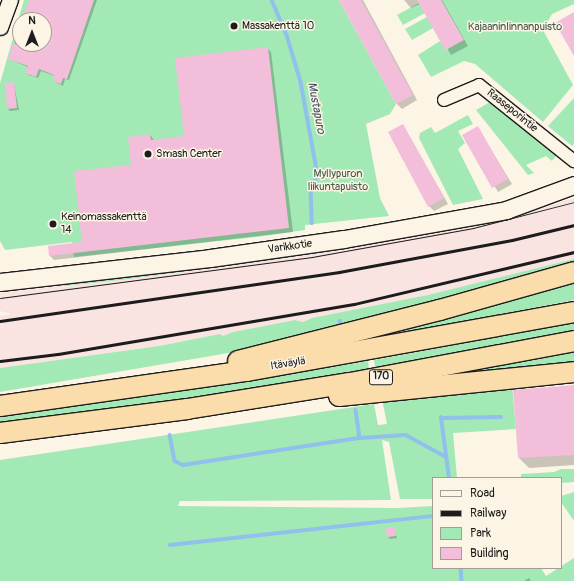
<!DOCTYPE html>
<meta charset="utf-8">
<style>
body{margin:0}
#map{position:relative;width:574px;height:581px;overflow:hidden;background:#fcf5e5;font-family:Pangolin,sans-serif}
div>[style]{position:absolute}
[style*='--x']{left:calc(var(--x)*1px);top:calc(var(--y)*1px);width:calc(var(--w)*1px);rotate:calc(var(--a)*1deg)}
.built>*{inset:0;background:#f9e4e2}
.green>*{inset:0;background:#a2e9b6}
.shadow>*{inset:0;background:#0003}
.stream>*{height:3.5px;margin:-1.75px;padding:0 1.75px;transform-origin:1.75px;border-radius:1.75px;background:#90c0eb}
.building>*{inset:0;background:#f2beda}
.roads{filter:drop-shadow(1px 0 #1c1c1c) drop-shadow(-1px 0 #1c1c1c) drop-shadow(0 1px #1c1c1c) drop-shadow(0 -1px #1c1c1c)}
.minor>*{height:12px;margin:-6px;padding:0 6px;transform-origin:6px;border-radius:6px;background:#fcf5e5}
.tertiary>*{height:15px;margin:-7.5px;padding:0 7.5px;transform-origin:7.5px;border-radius:7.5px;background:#fcf5e5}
.secondary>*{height:17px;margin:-8.5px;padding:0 8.5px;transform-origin:8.5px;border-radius:8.5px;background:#fcf5e5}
.trunk>*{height:20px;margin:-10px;padding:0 10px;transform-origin:10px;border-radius:10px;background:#fbddab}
.tram>*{height:1px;margin:-0.5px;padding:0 0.5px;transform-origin:0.5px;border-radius:0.5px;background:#1c1c1c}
.rail>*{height:3px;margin:-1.5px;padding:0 1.5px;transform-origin:1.5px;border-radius:1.5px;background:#1c1c1c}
.dots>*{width:11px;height:11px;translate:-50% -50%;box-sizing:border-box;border:2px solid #fcf5e5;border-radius:50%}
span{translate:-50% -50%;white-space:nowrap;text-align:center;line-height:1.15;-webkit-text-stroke:3px #fcf5e5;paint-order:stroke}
.shield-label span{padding:1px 3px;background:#fcf5e5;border:1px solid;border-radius:3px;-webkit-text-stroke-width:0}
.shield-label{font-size:10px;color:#1c1c1c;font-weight:700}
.poi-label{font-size:11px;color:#1c1c1c}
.left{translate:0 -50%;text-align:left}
.park-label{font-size:11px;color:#445a4a}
.street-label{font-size:11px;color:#1c1c1c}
.water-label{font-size:12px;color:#455564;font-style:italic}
.legend{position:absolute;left:432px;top:477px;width:130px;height:92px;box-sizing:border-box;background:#fcf5e5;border:1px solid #a29e95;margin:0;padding:5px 7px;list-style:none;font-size:12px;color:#1c1c1c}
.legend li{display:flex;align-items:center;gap:8px;height:20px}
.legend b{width:20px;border:1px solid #a29e95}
.north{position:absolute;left:12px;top:12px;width:40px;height:40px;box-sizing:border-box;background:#fcf5e5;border:1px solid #a29e95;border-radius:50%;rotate:0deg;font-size:11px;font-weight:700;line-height:16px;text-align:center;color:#1c1c1c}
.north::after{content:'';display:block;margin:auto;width:14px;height:18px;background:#1c1c1c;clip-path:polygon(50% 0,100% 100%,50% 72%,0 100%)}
</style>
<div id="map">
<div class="built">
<i style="clip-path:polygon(574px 198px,574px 259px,441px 292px,367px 309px,312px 318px,303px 322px,295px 320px,233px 332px,223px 337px,220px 334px,159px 346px,0 368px,0 316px,12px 314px,0 311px,0 293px,280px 259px,454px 229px,521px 214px)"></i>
</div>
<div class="green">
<i style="clip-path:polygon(evenodd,24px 0,339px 0,396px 104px,390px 114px,366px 124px,380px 198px,389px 216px,305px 225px,305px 230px,257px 237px,74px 257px,72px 242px,5px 250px,0 241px,0 83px,24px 0,20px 20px,44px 20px,44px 44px,20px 44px,20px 20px)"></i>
<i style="clip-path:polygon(441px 0,574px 0,574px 4px,552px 14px,543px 30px,573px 85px,543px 122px,475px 64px,464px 61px,431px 77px,418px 55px,440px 41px,446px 50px,463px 40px)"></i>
<i style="clip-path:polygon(419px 3px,425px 13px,403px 25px,397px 15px)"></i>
<i style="clip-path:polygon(427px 17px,433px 28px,412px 40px,405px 29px)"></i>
<i style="clip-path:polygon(574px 98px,574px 144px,572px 146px,548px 126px)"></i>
<i style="clip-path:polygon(490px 102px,556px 156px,552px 161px,546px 156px,526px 165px,534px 173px,528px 175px,476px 110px)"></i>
<i style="clip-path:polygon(468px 115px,473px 124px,458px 131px,465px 143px,458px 149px,483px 199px,453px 205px,419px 138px,420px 133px,431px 127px,435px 133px)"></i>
<i style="clip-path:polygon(312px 251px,312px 253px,280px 259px,120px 280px,63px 286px,63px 281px)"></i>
<i style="clip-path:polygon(574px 259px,574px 266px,246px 350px,0 392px,0 368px,159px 346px,220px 334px,223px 336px,233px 332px,295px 320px,303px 322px,312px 318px,428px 295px)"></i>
<i style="clip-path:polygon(574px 277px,574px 300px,329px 347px)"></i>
<i style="clip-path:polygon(574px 323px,574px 331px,375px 368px,374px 360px)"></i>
<i style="clip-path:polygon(574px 352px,574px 366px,440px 376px,530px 361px)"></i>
<i style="clip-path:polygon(368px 361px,369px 369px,347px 373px,186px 399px,0 424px,0 417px,183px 391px)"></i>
<i style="clip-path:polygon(512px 385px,516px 429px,453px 433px,457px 478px,433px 478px,433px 499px,400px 499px,389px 442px,382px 440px,391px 500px,180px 501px,178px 506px,397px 508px,433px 506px,433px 568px,541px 568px,546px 576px,574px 558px,574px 581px,0 581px,0 460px,374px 404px,378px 425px,387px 424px,382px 399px)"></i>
<i style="clip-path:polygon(561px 469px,574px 469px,574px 482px,561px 483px,561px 478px,521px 478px,521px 474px,554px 472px)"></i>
<i style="clip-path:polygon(574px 492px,574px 521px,561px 502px,561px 496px)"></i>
</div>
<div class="shadow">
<i style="clip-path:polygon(30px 0,97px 0,69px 80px,65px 79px,63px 86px,54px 81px,55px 76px,41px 71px,38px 78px,29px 75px,26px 73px,28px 67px,9px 59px,20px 28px,20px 44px,44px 44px,44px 20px,23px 20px)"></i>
<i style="clip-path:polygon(340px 0,363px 0,417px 100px,402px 109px,397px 104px)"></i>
<i style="clip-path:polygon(404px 0,442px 0,468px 46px,451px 55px,420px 4px,411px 8px)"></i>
<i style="clip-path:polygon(267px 48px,271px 52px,293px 232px,54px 260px,50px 256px,49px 247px,84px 243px,150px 135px,154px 140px,185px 137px)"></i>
<i style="clip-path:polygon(14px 84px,19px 110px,10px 111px,8px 109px)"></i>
<i style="clip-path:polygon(403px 125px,448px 204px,434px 211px,429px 206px)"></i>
<i style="clip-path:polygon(478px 128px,512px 184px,498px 192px,464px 136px)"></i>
<i style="clip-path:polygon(574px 387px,574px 465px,529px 468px,519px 458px)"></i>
<i style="clip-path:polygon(394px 528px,397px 538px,390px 539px,388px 537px)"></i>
<i style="clip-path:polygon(529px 578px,531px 581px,524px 581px)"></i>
</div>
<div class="stream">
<i style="--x:272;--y:0;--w:38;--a:67"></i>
<i style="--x:287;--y:35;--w:49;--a:73.4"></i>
<i style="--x:301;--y:82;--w:96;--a:79.7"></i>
<i style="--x:318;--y:176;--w:15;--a:118"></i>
<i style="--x:311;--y:189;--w:34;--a:88"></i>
<i style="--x:340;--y:321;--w:3;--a:72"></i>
<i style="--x:356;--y:410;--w:28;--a:82"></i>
<i style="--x:360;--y:438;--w:46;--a:-3.7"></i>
<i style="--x:406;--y:435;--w:46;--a:28.8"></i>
<i style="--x:170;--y:435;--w:26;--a:79"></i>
<i style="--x:175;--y:461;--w:9;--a:27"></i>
<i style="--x:183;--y:465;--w:179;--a:-8.7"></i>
<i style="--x:449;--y:478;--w:61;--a:-97.6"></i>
<i style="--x:441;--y:418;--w:60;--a:-1"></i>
<i style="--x:170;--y:545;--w:265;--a:-6.3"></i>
<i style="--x:461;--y:568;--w:13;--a:86"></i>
</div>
<div class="building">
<i style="clip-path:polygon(29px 0,94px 0,67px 79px,63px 78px,61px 84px,53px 81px,54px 75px,39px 69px,36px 77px,25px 73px,28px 66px,8px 59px,13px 44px,44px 44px,44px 20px,22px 20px)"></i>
<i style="clip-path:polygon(339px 0,361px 0,413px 95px,396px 104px)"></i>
<i style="clip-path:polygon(417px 0,441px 0,464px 40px,445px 50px)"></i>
<i style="clip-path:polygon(574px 12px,574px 56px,555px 23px)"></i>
<i style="clip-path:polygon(268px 47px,289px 228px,49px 256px,48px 246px,82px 242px,74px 171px,131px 165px,128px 137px,150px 134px,151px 140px,184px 136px,175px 58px)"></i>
<i style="clip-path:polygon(14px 82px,17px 108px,7px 109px,5px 83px)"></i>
<i style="clip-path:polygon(403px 124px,444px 198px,428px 207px,388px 132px)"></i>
<i style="clip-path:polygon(478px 126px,508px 179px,492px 188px,462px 135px)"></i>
<i style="clip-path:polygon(574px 385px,574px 455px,518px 458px,513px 390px)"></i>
<i style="clip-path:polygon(395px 527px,396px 536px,387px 537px,386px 528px)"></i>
</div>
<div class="roads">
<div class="minor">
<i style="--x:444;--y:100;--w:38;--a:-23"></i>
<i style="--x:479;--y:85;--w:122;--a:38.7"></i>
</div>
<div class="tertiary">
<i style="--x:0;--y:27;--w:29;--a:-70"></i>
</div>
<div class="secondary">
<i style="--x:0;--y:282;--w:211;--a:-6.5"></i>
<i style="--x:210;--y:258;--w:135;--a:-8.1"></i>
<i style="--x:344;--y:239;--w:165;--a:-10.1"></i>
<i style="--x:506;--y:210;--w:72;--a:-20.2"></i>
</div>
<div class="trunk">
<i style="--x:238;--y:361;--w:208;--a:-14.2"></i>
<i style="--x:440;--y:310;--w:139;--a:-15.8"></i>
<i style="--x:339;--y:396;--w:236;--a:-5.8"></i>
<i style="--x:0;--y:406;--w:249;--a:-8.1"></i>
<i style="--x:247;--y:371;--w:332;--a:-10.2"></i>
<i style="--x:0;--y:433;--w:189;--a:-7.3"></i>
<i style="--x:187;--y:409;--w:165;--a:-9.1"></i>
<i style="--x:350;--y:383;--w:228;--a:-10.6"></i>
</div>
</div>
<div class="tram">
<i style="--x:0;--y:298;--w:315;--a:-7.5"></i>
<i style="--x:312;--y:257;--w:164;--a:-10.2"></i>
<i style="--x:473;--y:228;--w:104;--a:-14.4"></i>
</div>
<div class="rail">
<i style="--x:0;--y:321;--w:343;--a:-8.2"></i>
<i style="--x:339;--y:272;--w:176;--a:-10.5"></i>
<i style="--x:512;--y:240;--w:64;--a:-13.6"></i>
<i style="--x:0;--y:361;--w:58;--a:-6.9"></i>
<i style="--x:58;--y:354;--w:300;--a:-9.6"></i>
<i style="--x:354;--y:304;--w:226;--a:-13.3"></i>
</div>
<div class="dots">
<i style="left:234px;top:26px;background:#1c1c1c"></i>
<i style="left:148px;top:154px;background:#1c1c1c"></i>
<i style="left:53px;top:224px;background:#1c1c1c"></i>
</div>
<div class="shield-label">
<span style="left:381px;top:377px">170</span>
</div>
<div class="poi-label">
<span class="left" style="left:242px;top:26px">Massakenttä 10</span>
<span class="left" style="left:156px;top:154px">Smash Center</span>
<span class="left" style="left:61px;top:224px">Keinomassakenttä<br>14</span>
</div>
<div class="park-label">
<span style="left:515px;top:27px">Kajaaninlinnanpuisto</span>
<span style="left:338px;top:181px">Myllypuron<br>liikuntapuisto</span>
</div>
<div class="street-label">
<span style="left:512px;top:111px;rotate:39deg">Raaseporintie</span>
<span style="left:290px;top:247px;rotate:-8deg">Varikkotie</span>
<span style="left:288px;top:364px;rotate:-9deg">Itäväylä</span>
</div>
<div class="water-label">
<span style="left:316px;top:108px;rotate:79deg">Mustapuro</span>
</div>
<ul class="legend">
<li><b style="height:5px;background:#fcf5e5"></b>Road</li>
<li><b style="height:5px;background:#1c1c1c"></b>Railway</li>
<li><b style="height:11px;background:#a2e9b6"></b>Park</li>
<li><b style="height:11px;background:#f2beda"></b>Building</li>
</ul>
<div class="north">N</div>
</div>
